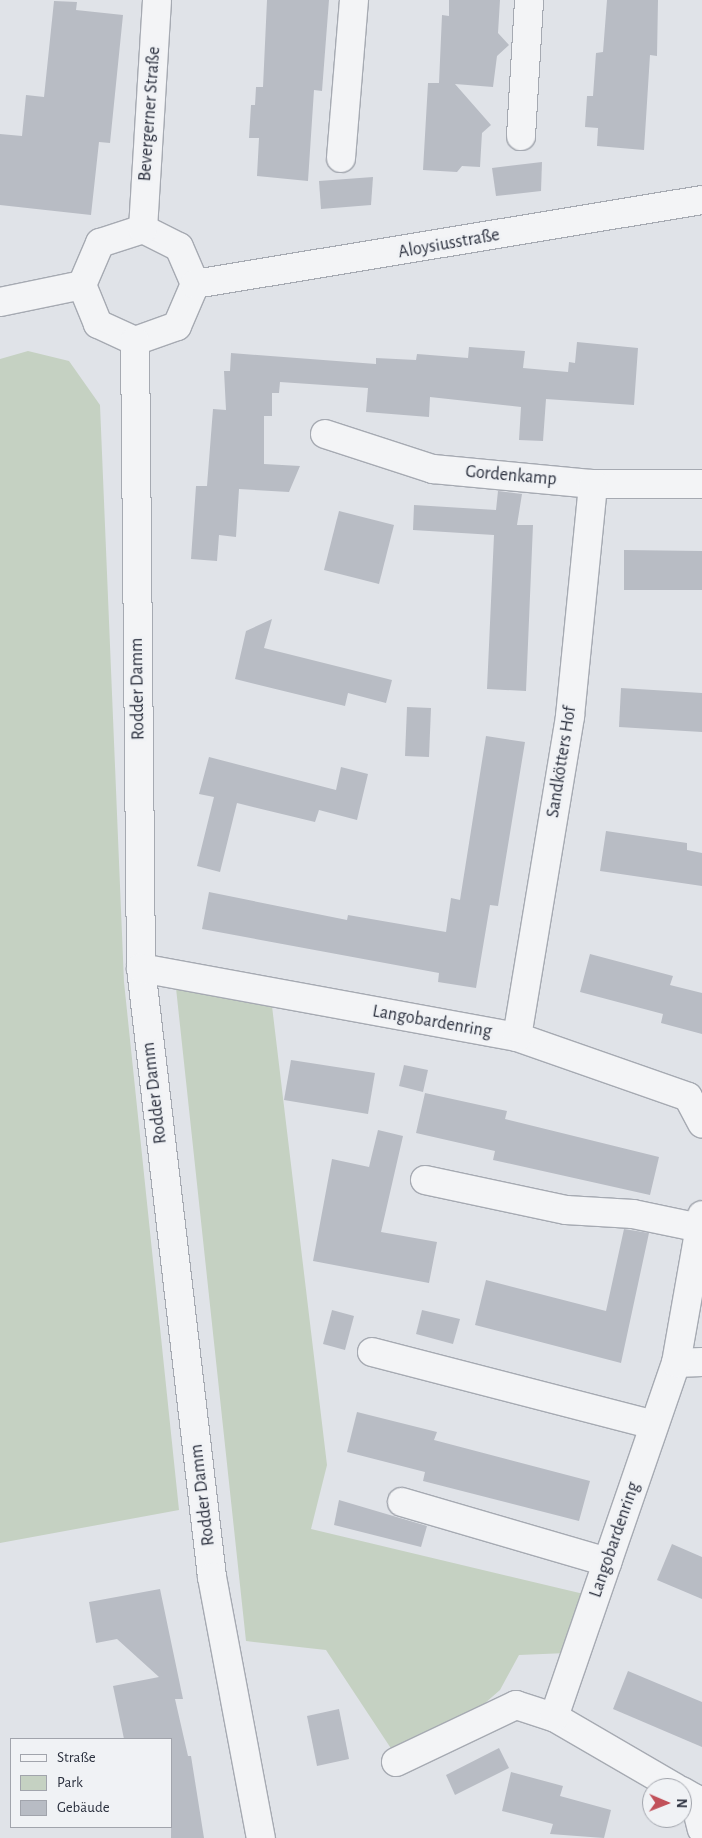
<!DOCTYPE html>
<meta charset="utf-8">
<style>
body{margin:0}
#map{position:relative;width:702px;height:1838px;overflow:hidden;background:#e0e3e8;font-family:"Alegreya Sans",sans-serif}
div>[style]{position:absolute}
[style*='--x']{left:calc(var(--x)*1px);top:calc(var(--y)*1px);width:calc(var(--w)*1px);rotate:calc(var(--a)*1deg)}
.green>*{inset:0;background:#c5d1c2}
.building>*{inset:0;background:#b8bcc4}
.roads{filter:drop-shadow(1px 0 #a6aab2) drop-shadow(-1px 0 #a6aab2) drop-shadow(0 1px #a6aab2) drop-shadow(0 -1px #a6aab2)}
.minor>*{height:28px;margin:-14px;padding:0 14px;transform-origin:14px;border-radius:14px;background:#f3f4f6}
span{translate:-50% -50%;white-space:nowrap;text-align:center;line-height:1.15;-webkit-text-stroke:5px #f0f2f5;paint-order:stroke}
.street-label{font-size:18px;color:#2b303e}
.legend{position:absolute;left:10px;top:1738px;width:162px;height:90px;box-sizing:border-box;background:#f0f2f5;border:1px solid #a1a4ac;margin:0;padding:6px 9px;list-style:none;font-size:15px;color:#2b303e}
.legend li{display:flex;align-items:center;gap:10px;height:25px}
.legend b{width:25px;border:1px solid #a1a4ac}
.north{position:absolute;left:642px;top:1778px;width:50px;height:50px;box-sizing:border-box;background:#f0f2f5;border:1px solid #a1a4ac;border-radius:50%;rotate:91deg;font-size:14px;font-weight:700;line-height:20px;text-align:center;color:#2b303e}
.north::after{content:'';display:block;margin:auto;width:18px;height:22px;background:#c1515a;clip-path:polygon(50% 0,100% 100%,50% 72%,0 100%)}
</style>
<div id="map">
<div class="green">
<i style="clip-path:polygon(28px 351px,69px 361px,100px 405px,124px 982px,179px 1510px,0 1543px,0 359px)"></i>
<i style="clip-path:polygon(176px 988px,272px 1006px,327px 1465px,311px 1529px,588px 1595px,567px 1653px,519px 1655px,500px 1690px,461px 1724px,394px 1753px,326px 1650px,246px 1641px)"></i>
</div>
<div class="building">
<i style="clip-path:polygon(267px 0,329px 0,322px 91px,314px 90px,308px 181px,257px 176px,259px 138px,249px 138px,251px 105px,255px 105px,256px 87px,263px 87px)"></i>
<i style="clip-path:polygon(449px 0,500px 0,498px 33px,509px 45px,497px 56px,493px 87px,455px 84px,491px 125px,482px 133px,480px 167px,462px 166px,457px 172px,423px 170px,428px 83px,439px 83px,442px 15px,449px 16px)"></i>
<i style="clip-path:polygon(607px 0,658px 0,657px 56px,650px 55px,644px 150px,597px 146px,598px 128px,585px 127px,587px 96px,593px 96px,596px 53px,603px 52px)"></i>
<i style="clip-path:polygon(54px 1px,77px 2px,76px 10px,123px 15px,110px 143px,99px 142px,91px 215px,0 205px,0 134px,22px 136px,26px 95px,44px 97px)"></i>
<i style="clip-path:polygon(542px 162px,541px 191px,496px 196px,492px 168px)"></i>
<i style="clip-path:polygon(373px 177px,371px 205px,321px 209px,319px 181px)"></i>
<i style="clip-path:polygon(577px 342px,638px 348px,634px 405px,546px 399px,543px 441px,519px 440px,521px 407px,430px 397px,429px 417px,366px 412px,368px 388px,280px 382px,279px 393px,272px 393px,272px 416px,264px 416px,264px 464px,300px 466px,289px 492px,239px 489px,236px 537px,219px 535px,217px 561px,191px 559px,196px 486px,207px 486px,213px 409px,226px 410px,224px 371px,230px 371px,231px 353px,376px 364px,376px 358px,416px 360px,417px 354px,468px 358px,469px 347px,525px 351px,523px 368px,568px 372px,569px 362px,575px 363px)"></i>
<i style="clip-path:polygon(498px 491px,522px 494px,517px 525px,533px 525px,526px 691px,487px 689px,494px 535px,413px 530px,414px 505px,496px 510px)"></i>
<i style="clip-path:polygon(339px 511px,394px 525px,379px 584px,324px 570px)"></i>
<i style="clip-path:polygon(624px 550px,702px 551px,702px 590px,624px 590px)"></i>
<i style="clip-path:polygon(272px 619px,264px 648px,392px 680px,386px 703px,348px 693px,345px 706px,235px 679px,246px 631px)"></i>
<i style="clip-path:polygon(621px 688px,702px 693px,702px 732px,619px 727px)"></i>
<i style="clip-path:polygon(407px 707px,431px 708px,429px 757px,405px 756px)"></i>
<i style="clip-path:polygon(486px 736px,525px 742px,498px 906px,490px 905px,476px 988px,438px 982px,439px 973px,202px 929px,209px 892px,347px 920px,348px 915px,446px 932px,451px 898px,460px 900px)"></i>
<i style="clip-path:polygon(209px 757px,336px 790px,341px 767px,368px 774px,357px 820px,319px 810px,315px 822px,237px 803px,220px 872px,197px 866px,214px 797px,199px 794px)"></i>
<i style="clip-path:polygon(606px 831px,687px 843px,687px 850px,702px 853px,702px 886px,600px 871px)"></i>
<i style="clip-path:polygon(590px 954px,673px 976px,670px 985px,702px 993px,702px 1034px,661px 1023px,663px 1014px,580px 992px)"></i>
<i style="clip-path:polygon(291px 1060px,375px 1073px,368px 1114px,284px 1100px)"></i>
<i style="clip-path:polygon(404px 1065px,428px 1070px,423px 1092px,399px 1086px)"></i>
<i style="clip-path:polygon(425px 1093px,507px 1111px,505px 1119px,659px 1157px,650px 1195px,493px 1160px,495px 1151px,416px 1133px)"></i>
<i style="clip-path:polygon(378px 1130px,403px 1136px,381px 1232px,437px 1242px,429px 1283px,313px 1261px,332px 1159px,369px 1167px)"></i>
<i style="clip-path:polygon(624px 1229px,649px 1233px,621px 1363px,475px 1325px,486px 1280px,606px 1311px)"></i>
<i style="clip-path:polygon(332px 1310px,354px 1316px,345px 1350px,323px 1344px)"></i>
<i style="clip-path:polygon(422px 1310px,460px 1319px,453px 1344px,416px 1334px)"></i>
<i style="clip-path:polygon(357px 1412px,437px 1432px,434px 1440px,590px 1481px,579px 1521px,423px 1481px,425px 1472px,347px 1452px)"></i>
<i style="clip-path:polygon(339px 1500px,427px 1526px,421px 1547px,334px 1525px)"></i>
<i style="clip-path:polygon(672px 1544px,702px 1557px,702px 1599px,657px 1580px)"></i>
<i style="clip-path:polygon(160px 1589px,183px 1699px,175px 1699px,188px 1756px,191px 1756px,204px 1838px,171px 1838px,171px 1739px,124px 1739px,113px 1686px,159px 1677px,117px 1639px,96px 1643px,89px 1602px)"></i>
<i style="clip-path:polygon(628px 1671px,702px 1702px,702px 1747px,613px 1709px)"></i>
<i style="clip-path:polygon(339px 1709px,349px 1759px,317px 1766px,307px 1716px)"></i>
<i style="clip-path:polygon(499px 1748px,509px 1768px,455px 1795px,446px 1775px)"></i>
<i style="clip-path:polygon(511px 1772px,563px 1786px,560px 1796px,611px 1810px,604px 1838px,550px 1834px,553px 1824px,502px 1811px)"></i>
</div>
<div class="roads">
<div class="minor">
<i style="--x:521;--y:136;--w:136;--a:-86.6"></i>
<i style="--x:341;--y:158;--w:159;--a:-85.3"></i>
<i style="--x:143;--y:229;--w:40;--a:26.6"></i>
<i style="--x:179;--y:247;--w:40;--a:66.6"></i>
<i style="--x:195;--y:284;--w:46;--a:113.2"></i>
<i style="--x:177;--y:326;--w:45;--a:160.3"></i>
<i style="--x:135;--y:341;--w:41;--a:-155.3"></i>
<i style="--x:98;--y:324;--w:42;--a:-112.3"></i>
<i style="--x:82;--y:285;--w:46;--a:-66.8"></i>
<i style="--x:100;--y:243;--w:45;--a:-18"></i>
<i style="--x:143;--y:229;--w:229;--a:-86.5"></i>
<i style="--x:195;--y:284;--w:514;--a:-9.41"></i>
<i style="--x:0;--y:302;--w:84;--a:-11.7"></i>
<i style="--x:135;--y:341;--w:627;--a:89.45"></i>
<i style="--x:141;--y:968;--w:613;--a:83.35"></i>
<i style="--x:212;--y:1577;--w:266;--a:79.4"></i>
<i style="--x:325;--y:434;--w:114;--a:18"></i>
<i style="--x:433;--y:469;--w:161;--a:5.4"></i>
<i style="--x:593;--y:484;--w:109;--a:0"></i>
<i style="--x:141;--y:968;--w:382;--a:10.4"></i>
<i style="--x:517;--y:1037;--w:181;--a:19.3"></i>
<i style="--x:688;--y:1097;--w:30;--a:62"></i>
<i style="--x:517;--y:1037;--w:325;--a:-80.6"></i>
<i style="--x:570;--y:716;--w:233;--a:-84.3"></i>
<i style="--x:425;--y:1180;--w:144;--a:12"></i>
<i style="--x:566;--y:1210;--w:67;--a:3.4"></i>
<i style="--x:633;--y:1214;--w:68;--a:11.8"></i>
<i style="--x:372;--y:1352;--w:291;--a:14.5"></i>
<i style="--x:676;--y:1363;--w:26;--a:-2"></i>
<i style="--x:402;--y:1502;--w:214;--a:16.3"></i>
<i style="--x:396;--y:1762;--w:133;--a:-25.4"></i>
<i style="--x:516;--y:1705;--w:40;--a:18"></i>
<i style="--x:676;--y:1788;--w:141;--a:-149.8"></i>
<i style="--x:554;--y:1717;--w:374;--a:-71"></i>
<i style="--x:676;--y:1363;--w:150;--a:-80"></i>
<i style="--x:682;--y:1791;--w:14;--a:30"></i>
<i style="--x:694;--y:1798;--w:32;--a:76"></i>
</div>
</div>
<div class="street-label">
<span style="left:150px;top:114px;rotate:-86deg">Bevergerner Straße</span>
<span style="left:449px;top:244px;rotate:-10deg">Aloysiusstraße</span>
<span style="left:511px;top:476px;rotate:5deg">Gordenkamp</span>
<span style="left:138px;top:689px;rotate:-91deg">Rodder Damm</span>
<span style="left:562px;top:762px;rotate:-81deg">Sandkötters Hof</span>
<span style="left:432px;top:1022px;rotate:10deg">Langobardenring</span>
<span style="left:155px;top:1093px;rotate:-97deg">Rodder Damm</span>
<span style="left:203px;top:1495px;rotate:-97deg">Rodder Damm</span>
<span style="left:615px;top:1540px;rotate:-71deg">Langobardenring</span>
</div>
<ul class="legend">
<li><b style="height:6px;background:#f3f4f6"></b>Straße</li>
<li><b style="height:14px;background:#c5d1c2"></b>Park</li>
<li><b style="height:14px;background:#b8bcc4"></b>Gebäude</li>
</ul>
<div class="north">N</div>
</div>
